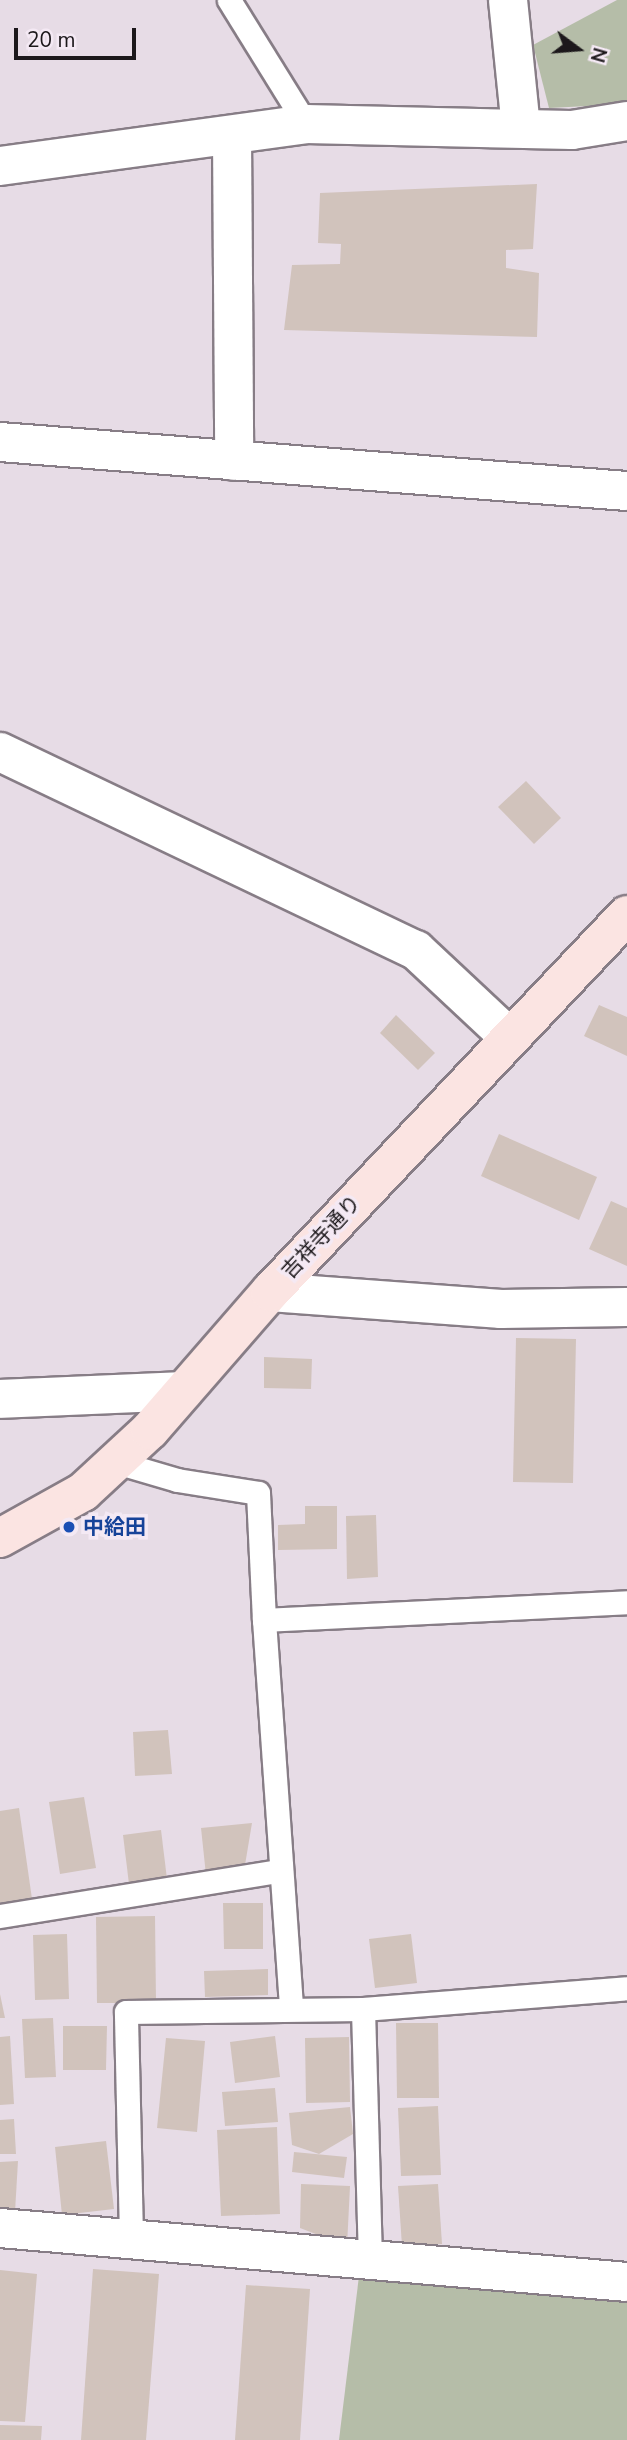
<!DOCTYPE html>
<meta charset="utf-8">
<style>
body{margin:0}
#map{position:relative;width:627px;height:2440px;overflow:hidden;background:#e7dce6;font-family:"Nunito Sans","Noto Sans JP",sans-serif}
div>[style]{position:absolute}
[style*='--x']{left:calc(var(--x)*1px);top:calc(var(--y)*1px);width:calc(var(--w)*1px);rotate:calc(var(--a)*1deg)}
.green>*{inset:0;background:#b5bda8}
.building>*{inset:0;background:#d1c3bc}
.roads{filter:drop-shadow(2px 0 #877d86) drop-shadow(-2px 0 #877d86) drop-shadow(0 2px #877d86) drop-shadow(0 -2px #877d86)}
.service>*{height:23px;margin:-11.5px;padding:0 11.5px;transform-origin:11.5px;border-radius:11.5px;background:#fff}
.minor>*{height:38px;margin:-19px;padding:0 19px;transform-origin:19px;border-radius:19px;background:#fff}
.secondary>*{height:38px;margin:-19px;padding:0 19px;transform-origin:19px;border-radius:19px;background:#fbe4e2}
.dots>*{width:19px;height:19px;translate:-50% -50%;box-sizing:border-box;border:4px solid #f4e9f4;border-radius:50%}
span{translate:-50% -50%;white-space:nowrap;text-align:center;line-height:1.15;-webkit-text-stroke:7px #f4e9f4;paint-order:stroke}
.street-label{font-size:21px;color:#1c181b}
.transit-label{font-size:21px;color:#164399;font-weight:700}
.left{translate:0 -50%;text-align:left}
.north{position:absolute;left:543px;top:14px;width:70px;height:70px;-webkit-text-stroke:5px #f4e9f4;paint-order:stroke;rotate:106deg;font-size:19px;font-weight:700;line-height:28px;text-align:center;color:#1c181b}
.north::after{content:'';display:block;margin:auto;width:24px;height:32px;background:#1c181b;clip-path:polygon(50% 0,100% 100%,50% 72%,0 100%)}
.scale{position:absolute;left:14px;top:28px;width:122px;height:32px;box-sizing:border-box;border:4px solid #1c181b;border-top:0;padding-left:9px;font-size:21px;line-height:24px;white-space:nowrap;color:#1c181b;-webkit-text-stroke:5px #f4e9f4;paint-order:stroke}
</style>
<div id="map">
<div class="green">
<i style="clip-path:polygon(617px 0,627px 0,627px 104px,549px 108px,533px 45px)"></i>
<i style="clip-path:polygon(359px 2276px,627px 2301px,627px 2440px,339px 2440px)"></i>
</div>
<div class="building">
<i style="clip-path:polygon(537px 184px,533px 249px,506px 250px,506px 268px,539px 273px,537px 337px,284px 330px,292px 265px,340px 264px,341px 244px,318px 243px,320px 193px)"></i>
<i style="clip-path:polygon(526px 781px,561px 818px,534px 844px,498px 807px)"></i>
<i style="clip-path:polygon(599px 1005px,627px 1017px,627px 1056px,584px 1036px)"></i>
<i style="clip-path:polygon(396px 1015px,435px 1053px,418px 1070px,380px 1033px)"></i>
<i style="clip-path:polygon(499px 1134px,597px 1177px,579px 1220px,481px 1176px)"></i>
<i style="clip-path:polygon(611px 1201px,627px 1208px,627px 1266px,589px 1249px)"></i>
<i style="clip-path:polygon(516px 1338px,576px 1339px,573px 1483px,513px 1482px)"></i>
<i style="clip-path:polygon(264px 1357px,312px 1359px,311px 1389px,264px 1388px)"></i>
<i style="clip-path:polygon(305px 1506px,337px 1506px,337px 1549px,278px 1550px,278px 1525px,305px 1524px)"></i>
<i style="clip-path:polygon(376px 1515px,378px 1577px,347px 1579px,346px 1516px)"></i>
<i style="clip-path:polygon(168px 1730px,172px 1774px,135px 1776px,133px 1732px)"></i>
<i style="clip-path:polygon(84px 1797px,96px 1868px,60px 1874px,49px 1802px)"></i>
<i style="clip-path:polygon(19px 1808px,32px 1899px,0 1903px,0 1811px)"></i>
<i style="clip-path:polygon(252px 1823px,244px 1871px,206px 1875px,201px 1828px)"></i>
<i style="clip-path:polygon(161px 1830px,167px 1879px,129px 1884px,123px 1835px)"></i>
<i style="clip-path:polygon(223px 1903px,263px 1903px,263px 1949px,224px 1949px)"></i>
<i style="clip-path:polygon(155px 1916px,156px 2003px,97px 2003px,96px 1917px)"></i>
<i style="clip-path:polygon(67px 1934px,69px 1999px,35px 2000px,33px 1935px)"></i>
<i style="clip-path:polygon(411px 1934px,417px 1983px,375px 1988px,369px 1939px)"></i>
<i style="clip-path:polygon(268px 1969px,268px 1995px,205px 1997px,204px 1971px)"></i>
<i style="clip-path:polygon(0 1994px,5px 2018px,0 2018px)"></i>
<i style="clip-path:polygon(53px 2018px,56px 2077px,25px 2078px,22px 2019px)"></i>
<i style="clip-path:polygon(396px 2023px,438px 2023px,439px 2098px,397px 2098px)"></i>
<i style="clip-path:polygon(63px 2026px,107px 2026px,106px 2070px,63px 2070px)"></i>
<i style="clip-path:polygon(10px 2036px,14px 2104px,0 2105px,0 2037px)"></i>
<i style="clip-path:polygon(275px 2036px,280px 2077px,235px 2083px,230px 2042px)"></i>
<i style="clip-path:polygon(349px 2037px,350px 2102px,306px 2103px,305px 2038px)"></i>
<i style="clip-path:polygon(166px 2038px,205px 2041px,197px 2132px,157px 2128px)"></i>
<i style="clip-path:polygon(275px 2088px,278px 2122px,225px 2126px,222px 2092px)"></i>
<i style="clip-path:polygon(438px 2106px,441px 2175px,401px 2176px,398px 2108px)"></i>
<i style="clip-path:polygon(350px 2107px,353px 2134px,319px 2154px,292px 2145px,289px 2113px)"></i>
<i style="clip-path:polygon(14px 2119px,16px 2154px,0 2154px,0 2120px)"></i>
<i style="clip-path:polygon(277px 2127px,280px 2214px,221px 2216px,217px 2130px)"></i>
<i style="clip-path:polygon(106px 2141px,114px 2209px,62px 2215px,55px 2147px)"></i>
<i style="clip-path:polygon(294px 2152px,347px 2157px,344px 2178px,292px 2172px)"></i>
<i style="clip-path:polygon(18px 2161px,15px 2212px,0 2211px,0 2162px)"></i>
<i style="clip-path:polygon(301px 2184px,350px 2186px,347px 2246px,300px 2228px)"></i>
<i style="clip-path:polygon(438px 2184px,442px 2244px,402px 2246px,398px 2186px)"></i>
<i style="clip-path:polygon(93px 2269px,159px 2274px,146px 2440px,81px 2440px)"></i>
<i style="clip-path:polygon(0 2270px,37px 2274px,25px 2422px,0 2421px)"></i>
<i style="clip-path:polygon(246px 2285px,310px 2289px,300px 2440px,235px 2440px)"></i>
<i style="clip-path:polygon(0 2425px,42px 2426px,41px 2440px,0 2440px)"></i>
</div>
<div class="roads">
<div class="service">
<i style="--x:229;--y:0;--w:146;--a:58.2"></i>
<i style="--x:116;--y:1462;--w:64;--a:16.4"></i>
<i style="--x:177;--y:1480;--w:82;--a:9.1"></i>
<i style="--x:258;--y:1493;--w:127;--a:87.3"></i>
<i style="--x:0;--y:1916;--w:281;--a:-9.2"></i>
<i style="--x:291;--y:2006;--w:387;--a:-94"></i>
<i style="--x:264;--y:1620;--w:363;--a:-2.8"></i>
<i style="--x:363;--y:2009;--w:253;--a:88.4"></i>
<i style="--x:131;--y:2237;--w:225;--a:-91.3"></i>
<i style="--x:126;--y:2012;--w:237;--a:-0.7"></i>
<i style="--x:363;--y:2009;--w:265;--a:-4.5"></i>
</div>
<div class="minor">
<i style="--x:508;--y:0;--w:128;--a:84.2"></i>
<i style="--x:232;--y:136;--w:325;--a:89.6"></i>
<i style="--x:0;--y:166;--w:309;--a:-7.8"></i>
<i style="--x:306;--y:124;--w:266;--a:1.3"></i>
<i style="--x:572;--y:130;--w:56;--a:-9.3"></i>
<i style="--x:0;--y:442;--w:629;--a:4.47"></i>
<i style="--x:0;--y:752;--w:461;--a:25.5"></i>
<i style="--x:416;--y:950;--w:127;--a:43.1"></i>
<i style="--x:270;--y:1292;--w:232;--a:4.2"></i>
<i style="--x:501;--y:1309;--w:126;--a:-0.9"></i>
<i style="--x:0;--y:1399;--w:183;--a:-2.5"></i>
<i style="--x:0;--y:2228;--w:629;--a:4.92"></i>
</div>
<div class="secondary">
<i style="--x:0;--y:1538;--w:95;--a:-29"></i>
<i style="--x:83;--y:1492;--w:91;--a:-42.8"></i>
<i style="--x:150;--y:1430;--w:183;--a:-49"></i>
<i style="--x:270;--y:1292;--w:519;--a:-46.56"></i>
</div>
</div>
<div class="dots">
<i style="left:69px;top:1527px;background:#1a4fb4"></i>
</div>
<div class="street-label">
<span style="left:321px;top:1237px;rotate:-47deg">吉祥寺通り</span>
</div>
<div class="transit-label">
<span class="left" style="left:83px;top:1527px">中給田</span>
</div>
<div class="north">N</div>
<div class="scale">20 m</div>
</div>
